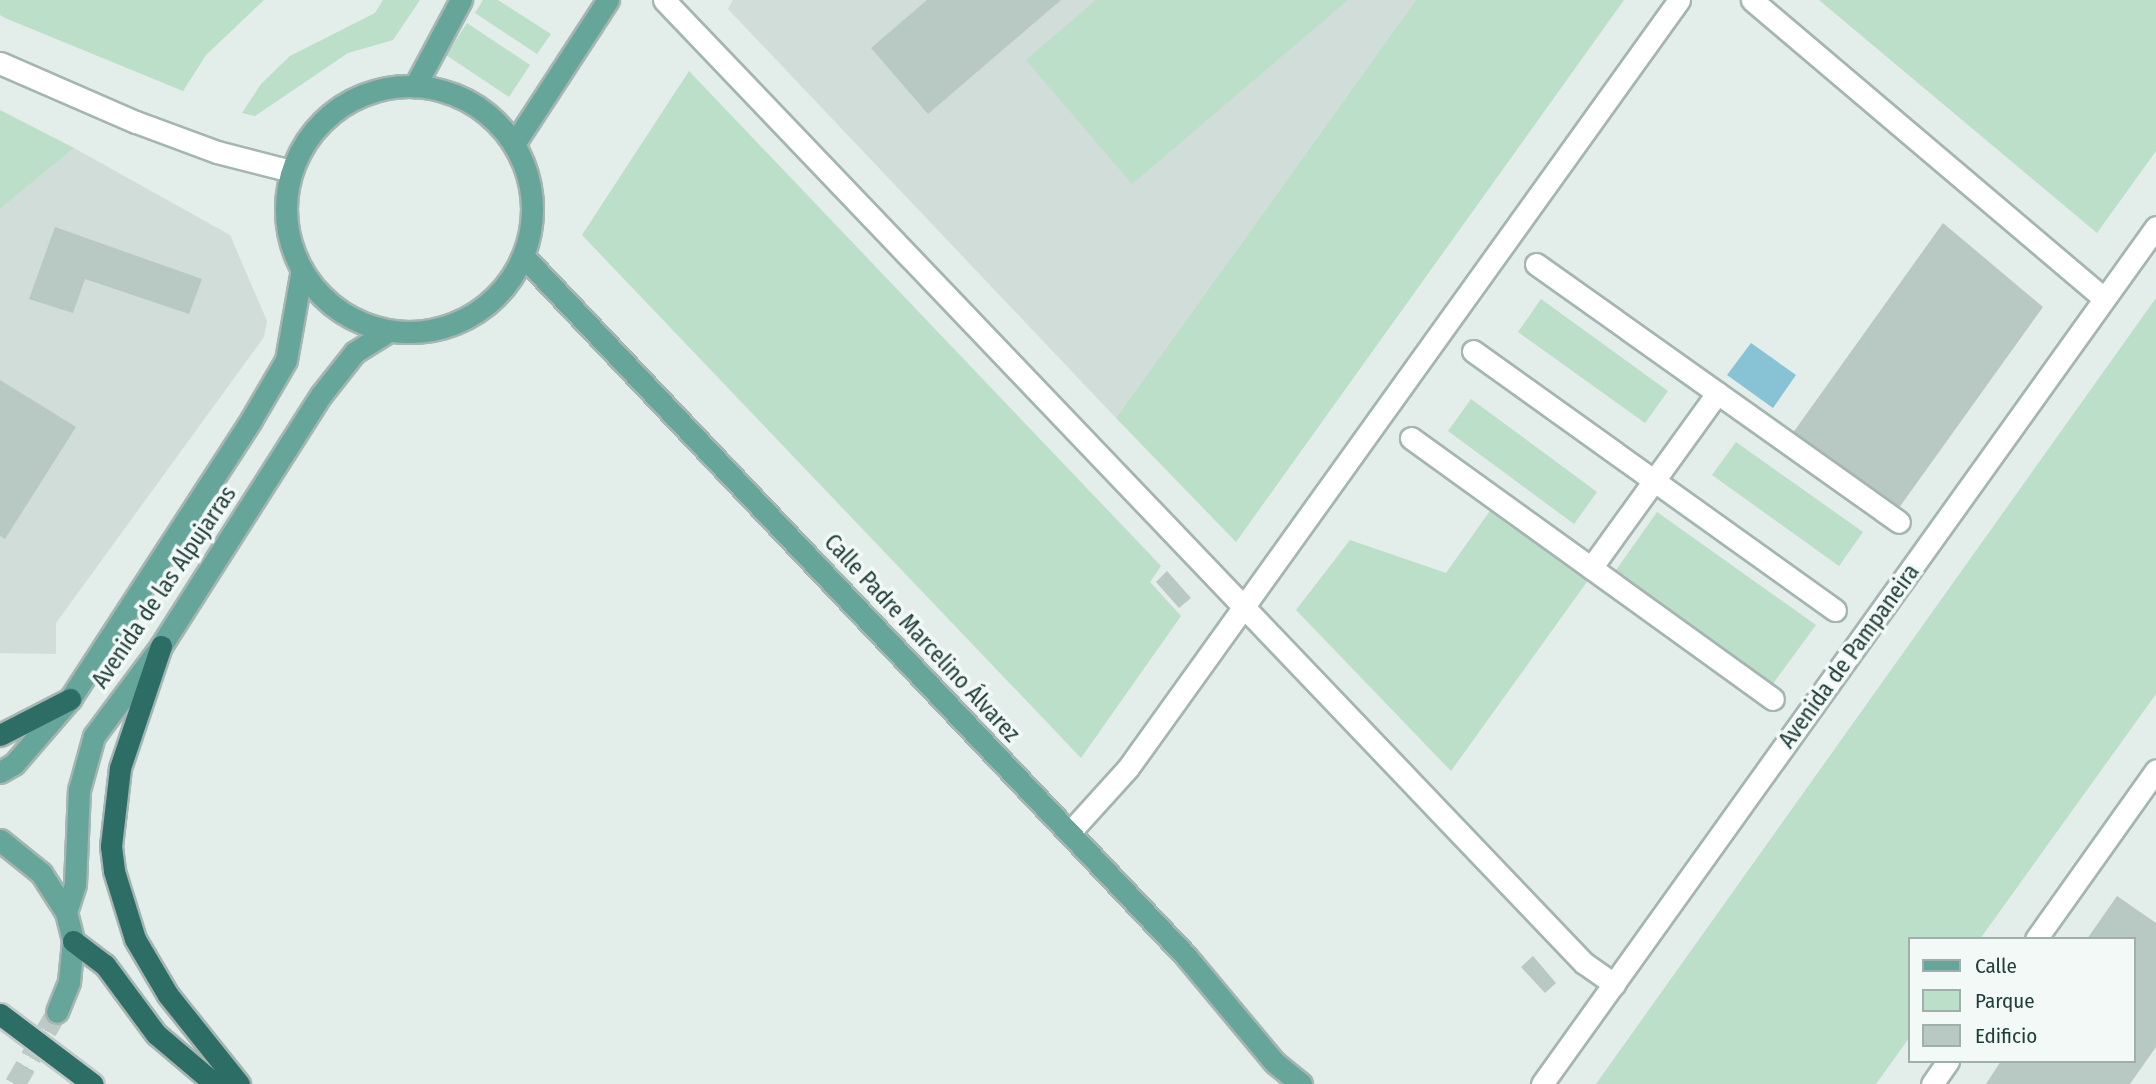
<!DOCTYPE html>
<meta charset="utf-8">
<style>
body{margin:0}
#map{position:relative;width:2156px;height:1084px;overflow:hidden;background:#e3ede9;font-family:"Fira Sans Condensed",sans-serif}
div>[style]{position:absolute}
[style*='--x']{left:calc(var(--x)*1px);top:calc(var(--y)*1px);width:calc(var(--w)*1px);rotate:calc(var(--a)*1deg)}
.built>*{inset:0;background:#d1ddd9}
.green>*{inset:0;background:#bbdfc8}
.water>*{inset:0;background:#88c2d5}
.building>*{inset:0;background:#b8c8c3}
.primary-tunnel>*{height:21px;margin-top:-10.5px;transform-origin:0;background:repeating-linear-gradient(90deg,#bccac6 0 21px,transparent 0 31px)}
.roads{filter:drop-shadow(2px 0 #a5b5b1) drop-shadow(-2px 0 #a5b5b1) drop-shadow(0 2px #a5b5b1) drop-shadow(0 -2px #a5b5b1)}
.street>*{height:21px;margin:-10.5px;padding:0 10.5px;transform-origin:10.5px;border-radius:10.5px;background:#fff}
.secondary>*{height:21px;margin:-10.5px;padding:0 10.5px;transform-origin:10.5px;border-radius:10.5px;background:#fff}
.primary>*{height:21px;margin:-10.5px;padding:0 10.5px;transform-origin:10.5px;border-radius:10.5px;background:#65a59a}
.primary>.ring{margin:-10.5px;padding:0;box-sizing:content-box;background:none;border:21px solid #65a59a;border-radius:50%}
.highway>*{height:21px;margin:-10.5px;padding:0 10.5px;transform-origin:10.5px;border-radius:10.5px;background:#2c6d66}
.bridges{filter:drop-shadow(2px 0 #c1c9c8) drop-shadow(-2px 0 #c1c9c8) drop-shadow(0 2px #c1c9c8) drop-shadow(0 -2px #c1c9c8)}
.highway-bridge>*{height:21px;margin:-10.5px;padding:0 10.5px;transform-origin:10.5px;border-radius:10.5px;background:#2c6d66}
span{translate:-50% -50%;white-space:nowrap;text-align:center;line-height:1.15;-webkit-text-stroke:7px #f3f9f7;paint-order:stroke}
.street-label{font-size:23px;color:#213f3a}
.legend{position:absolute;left:1908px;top:937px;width:228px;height:126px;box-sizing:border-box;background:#f3f9f7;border:2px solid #9fafab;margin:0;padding:9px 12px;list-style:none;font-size:21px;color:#213f3a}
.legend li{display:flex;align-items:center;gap:14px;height:35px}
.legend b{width:35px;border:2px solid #9fafab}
</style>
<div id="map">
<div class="built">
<i style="clip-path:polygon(733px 0,1416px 0,1116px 418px,728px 9px)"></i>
<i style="clip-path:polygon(74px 148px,230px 235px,267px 321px,264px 337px,56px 623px,56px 654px,0 653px,0 209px)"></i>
</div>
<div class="green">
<i style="clip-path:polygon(0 0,264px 0,206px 55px,183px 91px,5px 18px,0 15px)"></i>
<i style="clip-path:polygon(383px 0,420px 0,393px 40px,348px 53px,255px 116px,242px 113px,261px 84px,290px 56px,375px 13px)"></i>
<i style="clip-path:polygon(483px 0,498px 0,551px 34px,537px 54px,475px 13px)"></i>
<i style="clip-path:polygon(1096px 0,1348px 0,1132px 184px,1026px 60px)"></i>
<i style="clip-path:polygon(1416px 0,1624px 0,1236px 542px,1116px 418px)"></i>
<i style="clip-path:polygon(1819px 0,2156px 0,2156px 151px,2097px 233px)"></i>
<i style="clip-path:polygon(467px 23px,530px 65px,509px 97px,446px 55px)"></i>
<i style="clip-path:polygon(689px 71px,1161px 566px,1150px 582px,1181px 616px,1081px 758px,582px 235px)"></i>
<i style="clip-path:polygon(0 110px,74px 148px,0 209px)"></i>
<i style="clip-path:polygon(2156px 298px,2156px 694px,1980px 939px,1909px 939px,1909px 1038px,1876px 1084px,1596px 1084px)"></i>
<i style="clip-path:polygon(1541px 299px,1668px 391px,1645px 423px,1518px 332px)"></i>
<i style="clip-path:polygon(1471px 399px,1597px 492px,1574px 524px,1448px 431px)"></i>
<i style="clip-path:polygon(1736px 442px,1863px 532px,1839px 566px,1712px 475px)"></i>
<i style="clip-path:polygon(1492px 508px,1589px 579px,1451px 771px,1296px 610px,1350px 540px,1446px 573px)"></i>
<i style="clip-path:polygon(1657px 512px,1816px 625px,1772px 685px,1614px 573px)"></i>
</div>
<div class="water">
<i style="clip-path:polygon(1751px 343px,1796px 375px,1773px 408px,1727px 375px)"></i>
</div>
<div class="building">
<i style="clip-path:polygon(927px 0,1061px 0,928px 114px,871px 48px)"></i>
<i style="clip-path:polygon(1943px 223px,2043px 307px,1896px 512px,1790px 437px)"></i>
<i style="clip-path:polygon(55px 227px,202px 279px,189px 314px,85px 279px,73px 313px,29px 299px)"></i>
<i style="clip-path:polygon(0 380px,76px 427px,5px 539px,0 536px)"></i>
<i style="clip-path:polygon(1167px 571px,1191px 598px,1179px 608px,1156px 582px)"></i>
<i style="clip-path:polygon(2117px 896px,2156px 923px,2156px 1047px,2130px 1084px,1986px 1084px,2001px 1061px,2133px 1061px,2133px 939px,2087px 939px)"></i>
<i style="clip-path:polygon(1533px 956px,1556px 983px,1545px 993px,1521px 967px)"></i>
</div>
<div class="primary-tunnel">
<i style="--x:15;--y:1084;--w:83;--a:-59.7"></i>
</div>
<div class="roads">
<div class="street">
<i style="--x:664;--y:0;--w:1332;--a:46.31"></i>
<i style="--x:1584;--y:963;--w:37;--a:35"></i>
<i style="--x:1752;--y:0;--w:460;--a:40.3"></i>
<i style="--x:1536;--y:264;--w:445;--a:35.4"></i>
<i style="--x:1473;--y:351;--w:445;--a:35.6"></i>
<i style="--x:1411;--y:438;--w:446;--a:35.8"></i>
<i style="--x:1591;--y:568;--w:216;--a:-54.2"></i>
<i style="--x:1070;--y:832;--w:86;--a:-47.8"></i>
<i style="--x:1128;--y:768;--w:945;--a:-54.34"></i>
</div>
<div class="secondary">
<i style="--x:0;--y:63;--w:148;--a:23.5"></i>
<i style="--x:136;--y:122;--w:86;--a:20.3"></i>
<i style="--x:217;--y:152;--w:76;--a:14.4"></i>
<i style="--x:2036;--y:939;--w:207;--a:-54.6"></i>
<i style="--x:1542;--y:1084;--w:1054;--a:-54.38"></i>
<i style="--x:1932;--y:1084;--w:28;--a:-55"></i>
</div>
<div class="primary">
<i style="--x:415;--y:86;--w:98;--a:-61.9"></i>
<i class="ring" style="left:286px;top:86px;width:225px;height:225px"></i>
<i style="--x:514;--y:144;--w:172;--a:-56.9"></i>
<i style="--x:524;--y:257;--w:961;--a:46.56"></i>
<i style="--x:1185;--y:955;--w:139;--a:50.2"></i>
<i style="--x:1274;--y:1062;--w:35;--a:39"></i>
<i style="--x:0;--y:772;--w:16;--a:-30"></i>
<i style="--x:14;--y:764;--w:86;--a:-49.3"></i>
<i style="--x:70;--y:699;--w:333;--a:-57"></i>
<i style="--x:251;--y:420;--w:69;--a:-59.7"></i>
<i style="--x:286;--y:360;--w:92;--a:-80"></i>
<i style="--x:0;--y:840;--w:53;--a:38.8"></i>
<i style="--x:41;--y:873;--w:46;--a:57.3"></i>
<i style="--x:66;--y:912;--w:30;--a:76"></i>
<i style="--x:73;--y:941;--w:41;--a:95.6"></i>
<i style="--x:69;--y:982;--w:32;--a:112"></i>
<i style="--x:66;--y:912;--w:29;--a:-72"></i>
<i style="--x:75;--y:884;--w:94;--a:-87.6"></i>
<i style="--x:79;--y:790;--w:56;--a:-74.5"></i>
<i style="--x:94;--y:736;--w:112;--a:-53.3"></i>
<i style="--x:161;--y:646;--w:298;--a:-57.5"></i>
<i style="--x:321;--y:395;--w:55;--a:-51.7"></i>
<i style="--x:355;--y:352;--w:40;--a:-32"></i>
</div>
<div class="highway">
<i style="--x:161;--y:646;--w:129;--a:108.6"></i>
<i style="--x:120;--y:768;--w:79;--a:96.6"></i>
<i style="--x:111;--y:846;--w:25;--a:83"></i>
<i style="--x:114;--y:871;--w:71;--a:72.8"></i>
<i style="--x:135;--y:939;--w:65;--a:59.5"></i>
<i style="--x:168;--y:995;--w:114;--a:51.4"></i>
<i style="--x:0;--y:735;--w:79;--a:-27.2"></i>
<i style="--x:73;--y:941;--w:40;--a:37"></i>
<i style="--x:105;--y:965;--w:86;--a:53.5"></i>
<i style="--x:156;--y:1034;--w:77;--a:40.3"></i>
</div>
</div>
<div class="bridges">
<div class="highway-bridge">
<i style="--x:0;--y:1014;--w:116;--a:37"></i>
</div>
</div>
<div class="street-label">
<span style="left:164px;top:587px;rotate:-56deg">Avenida de las Alpujarras</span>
<span style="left:922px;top:638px;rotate:47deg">Calle Padre Marcelino Álvarez</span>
<span style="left:1849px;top:656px;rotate:-54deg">Avenida de Pampaneira</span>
</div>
<ul class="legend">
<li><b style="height:9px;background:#65a59a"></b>Calle</li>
<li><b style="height:19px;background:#bbdfc8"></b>Parque</li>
<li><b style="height:19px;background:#b8c8c3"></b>Edificio</li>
</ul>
</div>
